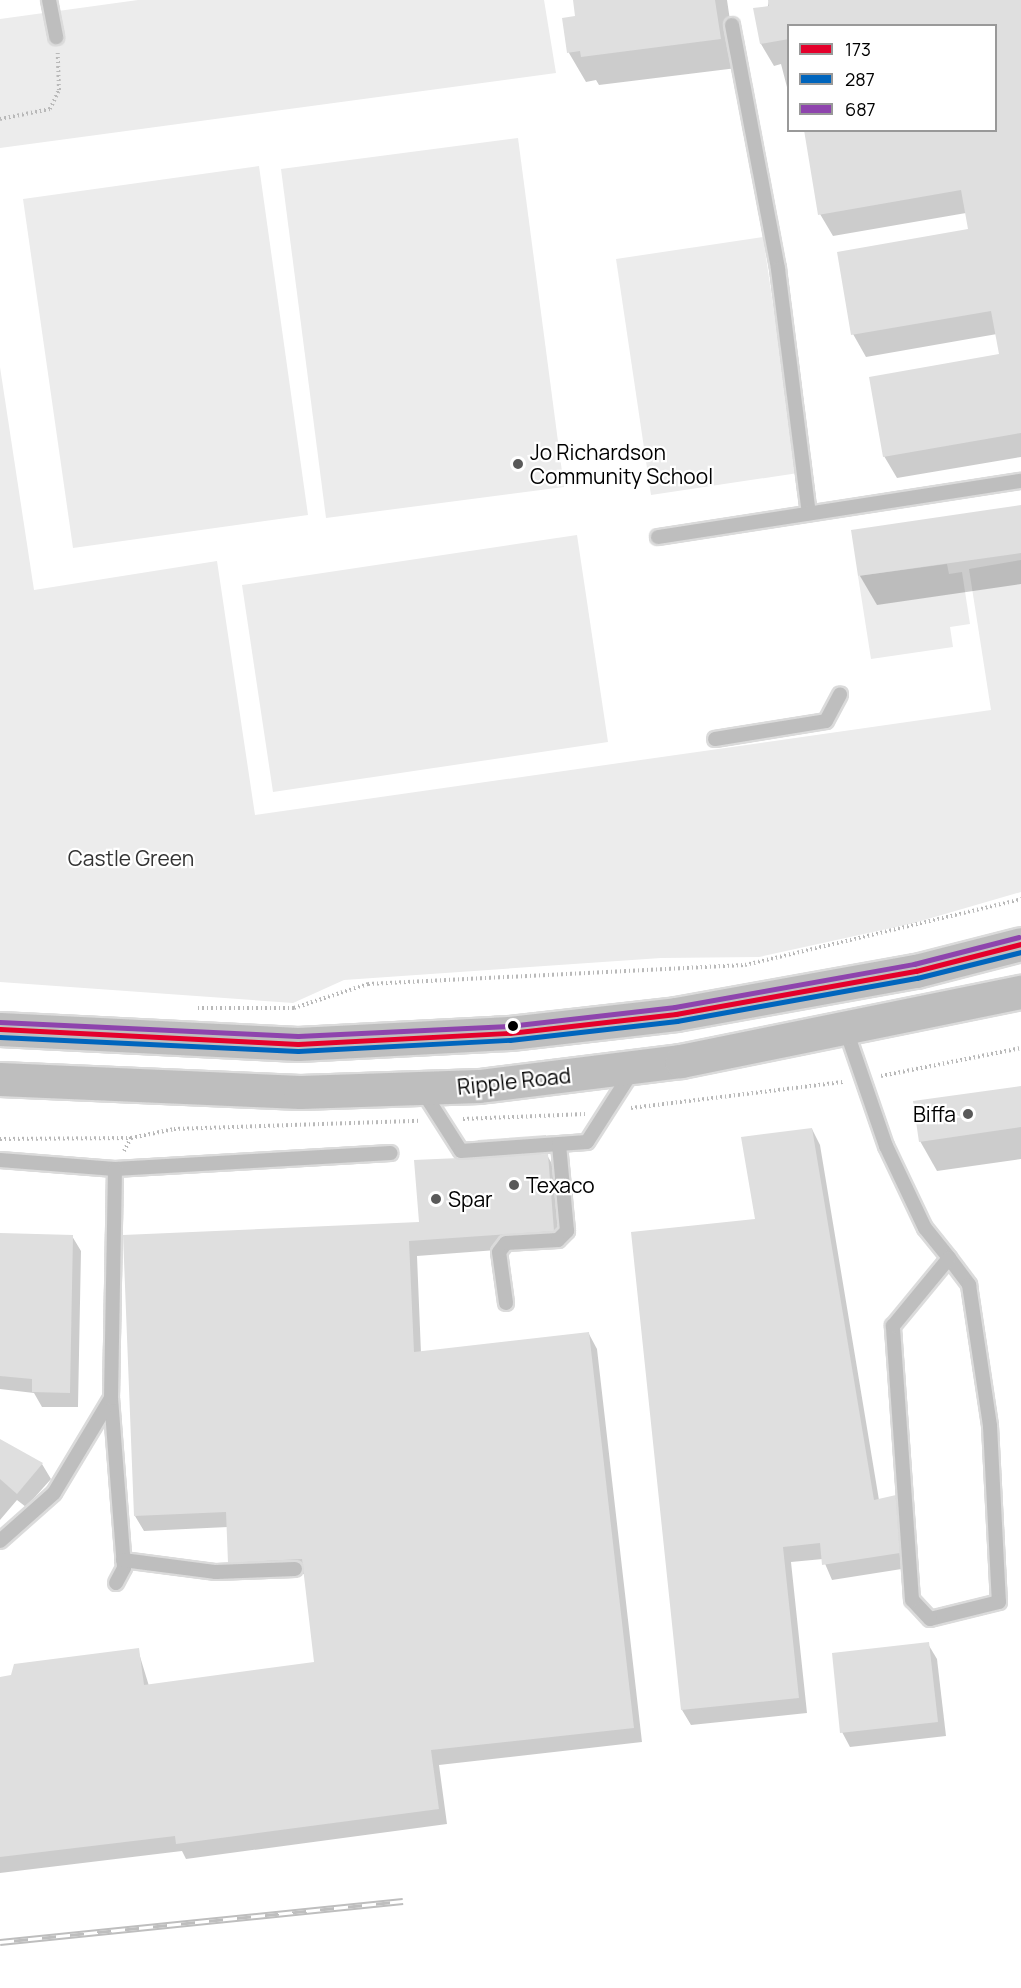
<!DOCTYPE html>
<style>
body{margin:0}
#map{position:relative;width:1021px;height:1988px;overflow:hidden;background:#fff;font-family:Manrope,sans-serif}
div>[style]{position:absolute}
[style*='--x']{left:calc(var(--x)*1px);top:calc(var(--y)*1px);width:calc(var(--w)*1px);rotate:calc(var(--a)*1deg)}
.green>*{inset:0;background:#ececec}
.shadow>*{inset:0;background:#0003}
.building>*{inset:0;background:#dfdfdf}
.path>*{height:4px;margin-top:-2px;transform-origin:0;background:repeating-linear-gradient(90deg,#b9b9b9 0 1.5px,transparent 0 4.5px)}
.roads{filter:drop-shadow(2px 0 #dbdbdb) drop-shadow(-2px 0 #dbdbdb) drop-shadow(0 2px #dbdbdb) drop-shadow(0 -2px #dbdbdb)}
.service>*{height:14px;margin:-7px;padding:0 7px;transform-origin:7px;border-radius:7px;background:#bebebe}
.trunk>*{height:33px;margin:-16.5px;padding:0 16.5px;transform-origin:16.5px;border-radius:16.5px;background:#bebebe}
.rail>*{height:7px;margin-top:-3.5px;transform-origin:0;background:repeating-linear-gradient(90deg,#fff 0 14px,#bebebe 0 28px);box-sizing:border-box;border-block:2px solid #bebebe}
.bus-1>*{height:4.5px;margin:-2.25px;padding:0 2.25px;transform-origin:2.25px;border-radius:2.25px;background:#e4002b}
.bus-2>*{height:4.5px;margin:-2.25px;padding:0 2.25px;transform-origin:2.25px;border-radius:2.25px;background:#0065bd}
.bus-3>*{height:4.5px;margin:-2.25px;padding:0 2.25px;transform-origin:2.25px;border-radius:2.25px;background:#8e44ad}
.dots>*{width:16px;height:16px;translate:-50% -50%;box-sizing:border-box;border:3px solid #fff;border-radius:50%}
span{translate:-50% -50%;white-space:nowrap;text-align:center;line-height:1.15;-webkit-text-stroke:4.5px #fff;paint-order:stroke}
.poi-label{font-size:21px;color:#000}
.left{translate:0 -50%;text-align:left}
.right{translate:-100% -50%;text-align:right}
.park-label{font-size:21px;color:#333}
.street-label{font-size:21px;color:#000}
.legend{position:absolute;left:787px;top:24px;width:210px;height:108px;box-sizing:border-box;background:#fff;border:2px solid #999;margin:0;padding:8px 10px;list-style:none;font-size:18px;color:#000}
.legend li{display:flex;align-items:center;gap:12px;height:30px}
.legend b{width:30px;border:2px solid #999}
</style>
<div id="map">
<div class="green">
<i style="clip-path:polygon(138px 0,544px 0,556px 73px,0 148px,0 19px)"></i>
<i style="clip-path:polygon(518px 138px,564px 487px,326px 518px,281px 169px)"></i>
<i style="clip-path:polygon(259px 166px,308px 515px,73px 548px,23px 199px)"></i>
<i style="clip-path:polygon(763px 237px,798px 473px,651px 495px,616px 259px)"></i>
<i style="clip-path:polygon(0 367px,34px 590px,217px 561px,255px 815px,991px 710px,969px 569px,1021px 560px,1021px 892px,914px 923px,759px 957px,661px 958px,344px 980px,293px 1003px,0 982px)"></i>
<i style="clip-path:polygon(577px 535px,608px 742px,273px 792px,242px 585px)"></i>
<i style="clip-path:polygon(947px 564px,949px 574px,962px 572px,970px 624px,950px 627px,953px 647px,871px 659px,858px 576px)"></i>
</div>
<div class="shadow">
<i style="clip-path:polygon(574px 0,727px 0,737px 68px,599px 85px,596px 80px,586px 82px,569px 53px,564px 20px,577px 18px)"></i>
<i style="clip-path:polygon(769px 0,1021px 0,1021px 457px,897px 478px,884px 456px,1001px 355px,997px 334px,866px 357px,853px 334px,969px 230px,966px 213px,833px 236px,820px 214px,996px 130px,996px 26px,788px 26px,788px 91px,781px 64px,774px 66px,761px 44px)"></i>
<i style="clip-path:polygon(1021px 507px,1021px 584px,877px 605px,860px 576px,853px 531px)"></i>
<i style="clip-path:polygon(1021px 1087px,1021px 1159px,937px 1171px,920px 1141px)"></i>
<i style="clip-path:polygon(812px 1129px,820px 1145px,879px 1500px,895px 1497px,904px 1512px,908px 1568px,832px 1580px,823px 1559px,791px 1562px,807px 1713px,691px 1725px,682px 1710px,757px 1220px)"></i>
<i style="clip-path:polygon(545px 1137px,549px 1143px,484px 1147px,480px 1141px)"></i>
<i style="clip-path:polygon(547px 1155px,556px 1171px,561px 1245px,417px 1256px,421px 1353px,589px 1334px,597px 1349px,642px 1742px,439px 1765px,447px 1824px,186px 1859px,182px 1851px,0 1873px,0 1678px,138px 1650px,149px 1686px,316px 1664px,306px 1574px,238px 1577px,229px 1562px,228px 1527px,144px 1531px,135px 1516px,421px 1223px)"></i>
<i style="clip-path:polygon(0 1235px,72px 1236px,81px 1251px,78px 1407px,42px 1407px,34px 1393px,0 1389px)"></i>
<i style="clip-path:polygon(0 1441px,42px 1464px,51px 1479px,26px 1507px,17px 1500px,0 1520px)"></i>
<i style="clip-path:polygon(928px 1644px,937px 1659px,946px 1736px,850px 1747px,842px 1732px)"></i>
</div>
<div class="building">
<i style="clip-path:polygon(573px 0,715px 0,721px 39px,581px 57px,580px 51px,567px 53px,562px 18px,575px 16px)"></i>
<i style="clip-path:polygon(768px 0,1021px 0,1021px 433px,883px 457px,869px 377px,999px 354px,991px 311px,851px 335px,837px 252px,968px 229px,961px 190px,818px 215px,804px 130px,996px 130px,996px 26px,789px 26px,789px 39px,760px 44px,753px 8px,769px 6px)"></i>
<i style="clip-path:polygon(1021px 505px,1021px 553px,858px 576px,851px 530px)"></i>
<i style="clip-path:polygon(1021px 1086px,1021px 1127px,919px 1142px,913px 1101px)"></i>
<i style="clip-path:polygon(812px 1128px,874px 1500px,896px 1495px,900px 1553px,822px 1565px,820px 1543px,783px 1547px,799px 1698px,681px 1710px,631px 1232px,755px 1219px,741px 1137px)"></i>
<i style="clip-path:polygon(546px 1135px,546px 1136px,478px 1141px,478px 1140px)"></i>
<i style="clip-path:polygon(548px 1154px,554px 1231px,409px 1241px,414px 1352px,589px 1332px,634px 1728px,431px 1750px,439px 1809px,176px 1844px,175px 1836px,0 1857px,0 1677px,11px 1675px,14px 1664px,139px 1648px,144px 1685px,314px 1662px,302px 1559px,228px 1563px,226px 1512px,134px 1516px,123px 1235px,419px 1222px,414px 1160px)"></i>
<i style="clip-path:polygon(0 1233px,73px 1235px,70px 1393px,32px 1392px,32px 1379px,0 1376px)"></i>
<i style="clip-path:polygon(0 1439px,43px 1463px,17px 1494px,0 1479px)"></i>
<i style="clip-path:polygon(929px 1642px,938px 1722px,840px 1733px,832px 1653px)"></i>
</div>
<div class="path">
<i style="--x:0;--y:119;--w:51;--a:-11.3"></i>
<i style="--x:50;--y:109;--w:21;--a:-65"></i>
<i style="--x:59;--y:90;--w:37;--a:-92"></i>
<i style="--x:198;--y:1008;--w:96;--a:0"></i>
<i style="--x:294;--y:1008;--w:78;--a:-18"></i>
<i style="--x:368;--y:984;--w:377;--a:-2.9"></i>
<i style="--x:745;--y:965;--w:284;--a:-13.4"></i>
<i style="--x:881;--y:1076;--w:143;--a:-11.3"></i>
<i style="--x:631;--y:1108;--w:215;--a:-7"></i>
<i style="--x:463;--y:1119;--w:122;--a:-2.3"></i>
<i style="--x:0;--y:1139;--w:131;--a:-0.4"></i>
<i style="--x:131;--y:1138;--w:44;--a:-11.8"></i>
<i style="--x:174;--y:1129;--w:246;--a:-1.9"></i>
<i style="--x:124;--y:1151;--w:15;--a:-62"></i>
</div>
<div class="roads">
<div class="service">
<i style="--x:49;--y:0;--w:38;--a:79"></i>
<i style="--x:732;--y:25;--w:248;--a:79.3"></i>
<i style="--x:778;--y:269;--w:246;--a:82.8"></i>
<i style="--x:658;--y:537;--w:367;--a:-8.8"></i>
<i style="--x:715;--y:739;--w:112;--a:-9.2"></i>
<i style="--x:826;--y:721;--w:30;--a:-62"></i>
<i style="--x:846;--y:1030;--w:123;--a:71"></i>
<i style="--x:886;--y:1146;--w:91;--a:64.6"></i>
<i style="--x:925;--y:1228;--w:38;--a:51"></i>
<i style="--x:949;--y:1258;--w:34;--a:53"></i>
<i style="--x:969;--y:1285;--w:143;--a:81.5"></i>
<i style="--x:990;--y:1426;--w:176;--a:87.1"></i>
<i style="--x:999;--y:1602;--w:71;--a:166.2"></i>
<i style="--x:930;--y:1619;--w:26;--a:-133"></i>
<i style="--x:912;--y:1600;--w:275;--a:-94"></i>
<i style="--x:893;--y:1326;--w:88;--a:-50.5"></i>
<i style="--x:422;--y:1090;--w:72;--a:57.4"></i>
<i style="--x:461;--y:1151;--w:126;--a:-4.1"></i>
<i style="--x:587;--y:1142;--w:85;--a:-57.4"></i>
<i style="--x:0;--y:1160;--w:115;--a:4.5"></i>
<i style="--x:115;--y:1169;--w:276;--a:-3.3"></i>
<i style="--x:506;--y:1303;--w:51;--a:-97.8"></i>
<i style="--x:499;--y:1252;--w:11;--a:-52"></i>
<i style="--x:506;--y:1243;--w:52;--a:-3.3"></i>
<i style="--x:558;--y:1240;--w:13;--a:-45"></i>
<i style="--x:567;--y:1231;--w:87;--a:-95.3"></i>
<i style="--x:111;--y:1398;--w:170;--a:85.6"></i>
<i style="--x:124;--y:1568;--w:17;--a:118"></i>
<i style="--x:0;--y:1541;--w:72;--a:-41.6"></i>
<i style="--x:54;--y:1493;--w:111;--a:-59"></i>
<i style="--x:111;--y:1398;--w:229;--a:-89"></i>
<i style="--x:123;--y:1560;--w:94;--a:7.4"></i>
<i style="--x:216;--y:1572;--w:79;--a:-2.2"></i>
</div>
<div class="trunk">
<i style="--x:0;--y:1029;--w:298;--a:2.9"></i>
<i style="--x:298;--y:1044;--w:212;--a:-3"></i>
<i style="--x:510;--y:1033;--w:167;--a:-6.5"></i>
<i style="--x:676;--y:1014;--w:244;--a:-10.2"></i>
<i style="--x:916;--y:971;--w:108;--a:-14.4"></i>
<i style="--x:0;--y:1079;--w:300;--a:2.5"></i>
<i style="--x:300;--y:1092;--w:179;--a:-1.9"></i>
<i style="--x:479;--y:1086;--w:204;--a:-7.1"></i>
<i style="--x:681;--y:1061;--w:347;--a:-11.5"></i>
</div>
</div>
<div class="rail">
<i style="--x:0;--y:1942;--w:405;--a:-5.8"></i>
</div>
<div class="bus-1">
<i style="--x:0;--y:1029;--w:298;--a:2.9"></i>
<i style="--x:298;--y:1044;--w:212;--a:-3"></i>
<i style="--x:510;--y:1033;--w:167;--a:-6.5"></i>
<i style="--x:676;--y:1014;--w:244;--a:-10.2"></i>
<i style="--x:916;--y:971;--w:108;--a:-14.4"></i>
</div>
<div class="bus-2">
<i style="--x:0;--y:1037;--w:298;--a:2.7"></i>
<i style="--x:298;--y:1051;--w:212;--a:-3"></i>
<i style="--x:510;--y:1040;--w:168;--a:-6.5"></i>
<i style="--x:677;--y:1021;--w:244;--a:-10.2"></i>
<i style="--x:917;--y:978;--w:107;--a:-14"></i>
</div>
<div class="bus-3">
<i style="--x:0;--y:1022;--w:298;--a:2.7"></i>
<i style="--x:298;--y:1036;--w:211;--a:-2.7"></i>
<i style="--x:509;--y:1026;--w:167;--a:-6.5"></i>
<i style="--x:675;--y:1007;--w:243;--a:-10.2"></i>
<i style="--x:914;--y:964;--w:108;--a:-14.4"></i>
</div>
<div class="dots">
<i style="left:518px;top:464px;background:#595959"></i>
<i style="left:513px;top:1026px;background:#000"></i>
<i style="left:968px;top:1114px;background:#595959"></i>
<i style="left:514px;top:1185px;background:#595959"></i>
<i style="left:436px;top:1199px;background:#595959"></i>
</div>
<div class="poi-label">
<span class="left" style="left:530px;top:464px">Jo Richardson<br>Community School</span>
<span class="right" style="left:956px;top:1114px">Biffa</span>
<span class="left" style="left:526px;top:1185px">Texaco</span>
<span class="left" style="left:448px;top:1199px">Spar</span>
</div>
<div class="park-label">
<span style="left:131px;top:858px">Castle Green</span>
</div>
<div class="street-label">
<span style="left:514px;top:1081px;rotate:-6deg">Ripple Road</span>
</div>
<ul class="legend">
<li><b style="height:8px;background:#e4002b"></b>173</li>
<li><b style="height:8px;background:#0065bd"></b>287</li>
<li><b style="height:8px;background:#8e44ad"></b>687</li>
</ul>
</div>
